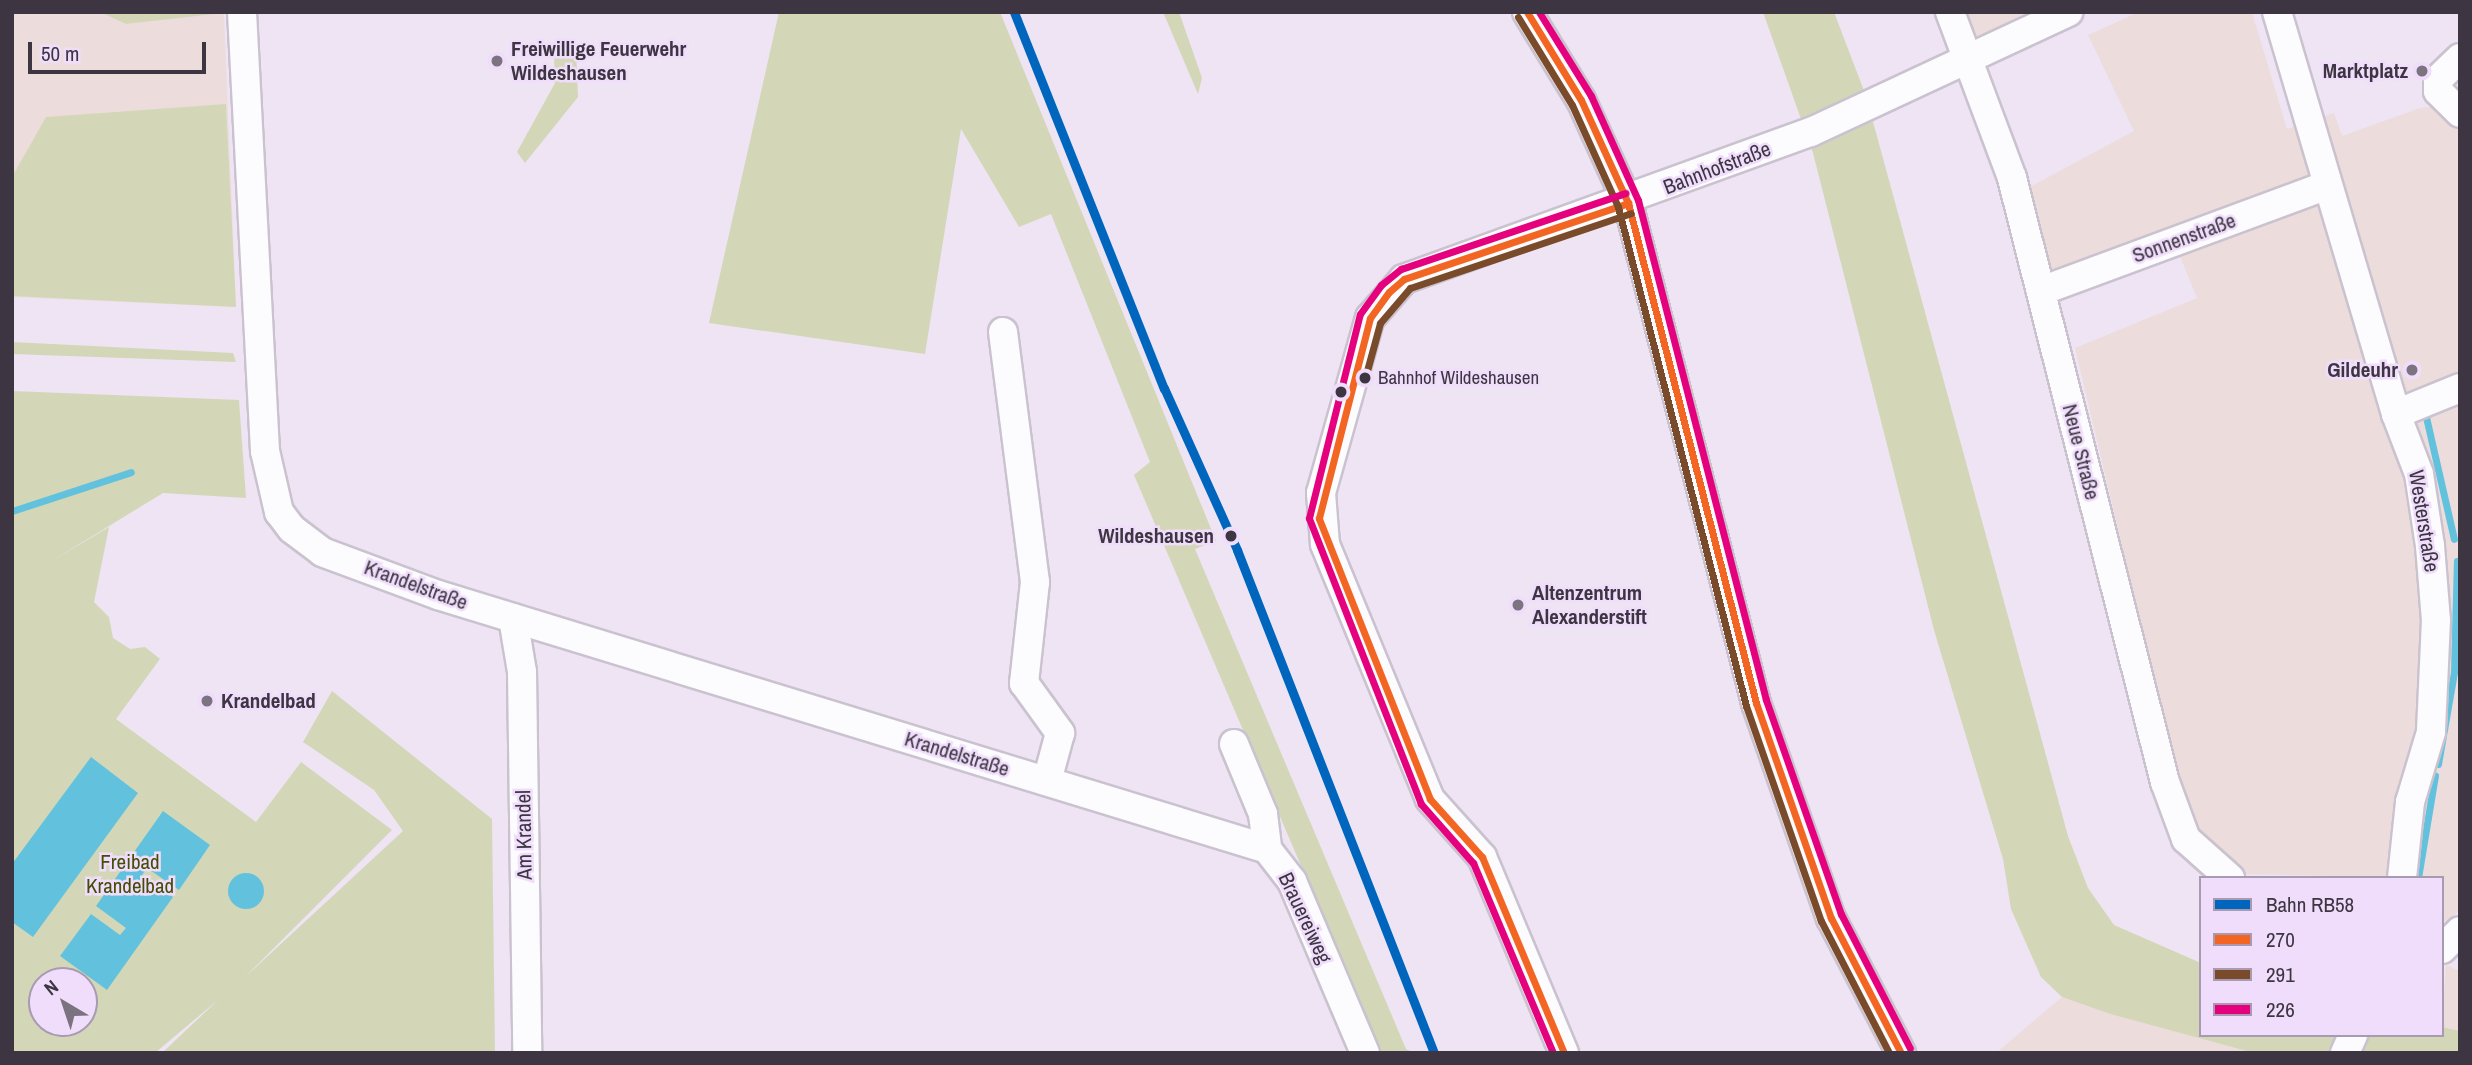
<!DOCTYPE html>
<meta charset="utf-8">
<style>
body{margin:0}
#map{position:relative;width:2472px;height:1065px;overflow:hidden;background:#eee4f4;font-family:"Archivo Narrow",sans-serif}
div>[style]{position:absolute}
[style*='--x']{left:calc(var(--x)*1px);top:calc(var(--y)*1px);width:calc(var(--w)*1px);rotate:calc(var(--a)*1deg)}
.commercial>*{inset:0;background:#ecdddc}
.green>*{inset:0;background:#d3d7b8}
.water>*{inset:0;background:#62c2dd}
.round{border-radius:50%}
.stream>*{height:7px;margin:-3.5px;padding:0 3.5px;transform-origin:3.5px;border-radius:3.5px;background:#62c2dd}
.roads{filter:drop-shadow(2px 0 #cac2cf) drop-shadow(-2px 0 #cac2cf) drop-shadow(0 2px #cac2cf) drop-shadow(0 -2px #cac2cf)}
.minor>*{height:28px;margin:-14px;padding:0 14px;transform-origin:14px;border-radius:14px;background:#fcfbfd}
.bus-1>*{height:7px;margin:-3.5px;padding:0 3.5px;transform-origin:3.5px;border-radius:3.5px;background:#f26522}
.bus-2>*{height:7px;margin:-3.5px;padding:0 3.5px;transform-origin:3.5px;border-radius:3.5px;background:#7a4b2a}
.bus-3>*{height:7px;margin:-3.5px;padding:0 3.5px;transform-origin:3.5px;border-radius:3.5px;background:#e5007d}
.rail-1>*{height:9px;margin:-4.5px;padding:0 4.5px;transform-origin:4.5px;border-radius:4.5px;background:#0065bd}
.dots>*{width:19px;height:19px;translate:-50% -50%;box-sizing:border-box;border:4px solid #f0ddfb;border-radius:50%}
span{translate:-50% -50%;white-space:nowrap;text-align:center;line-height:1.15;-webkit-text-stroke:5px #f0ddfb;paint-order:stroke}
.bus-label{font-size:19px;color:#3d3642}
.left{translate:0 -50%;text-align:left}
.poi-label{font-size:21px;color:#3d3642;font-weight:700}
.right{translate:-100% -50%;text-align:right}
.street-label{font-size:21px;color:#3d3642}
.stop-label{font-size:21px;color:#3d3642;font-weight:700}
.park-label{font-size:21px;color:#424d06}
.frame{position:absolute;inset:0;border:14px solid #3d3642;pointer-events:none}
.legend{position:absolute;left:2199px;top:876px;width:245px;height:161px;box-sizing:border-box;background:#f0ddfb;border:2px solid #a89ab1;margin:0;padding:9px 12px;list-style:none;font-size:21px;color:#3d3642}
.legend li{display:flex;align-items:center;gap:14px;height:35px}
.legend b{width:35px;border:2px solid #a89ab1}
.north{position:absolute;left:28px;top:967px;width:70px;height:70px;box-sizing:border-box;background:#f0ddfb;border:2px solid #a89ab1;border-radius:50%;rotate:321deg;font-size:19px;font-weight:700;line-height:28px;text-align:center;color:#3d3642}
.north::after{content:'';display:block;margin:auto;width:24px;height:32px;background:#7b7380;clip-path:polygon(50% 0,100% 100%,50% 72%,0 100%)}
.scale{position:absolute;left:28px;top:42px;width:178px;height:32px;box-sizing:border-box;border:4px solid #3d3642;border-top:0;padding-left:9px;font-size:21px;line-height:24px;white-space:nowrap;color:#3d3642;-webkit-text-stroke:5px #f0ddfb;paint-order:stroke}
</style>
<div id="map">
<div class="commercial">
<i style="clip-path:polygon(12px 12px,100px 12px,126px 24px,224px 13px,236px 307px,12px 297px)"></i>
<i style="clip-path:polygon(1957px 12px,2027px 12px,1969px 42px)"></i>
<i style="clip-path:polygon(2139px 12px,2252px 12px,2287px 129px,2334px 113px,2342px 136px,2420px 108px,2448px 105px,2460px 117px,2460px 909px,2450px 921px,2442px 920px,2442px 878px,2238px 874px,2203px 843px,2178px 782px,2075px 348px,2197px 298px,2172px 237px,2056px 283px,2028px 188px,2134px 131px,2088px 35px)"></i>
<i style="clip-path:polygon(2446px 965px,2460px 971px,2460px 1031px,2442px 1027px)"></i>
<i style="clip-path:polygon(2062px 997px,2110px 1014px,2254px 1053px,1996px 1053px)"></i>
</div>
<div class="green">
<i style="clip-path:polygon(100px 12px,224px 12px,224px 13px,126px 24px)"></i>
<i style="clip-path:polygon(779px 12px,1000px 12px,1216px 541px,1195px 549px,1406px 1049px,1414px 1053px,1381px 1053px,1134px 475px,1150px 462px,1051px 214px,1019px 227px,961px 129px,925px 354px,709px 323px)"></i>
<i style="clip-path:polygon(1163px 12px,1179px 12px,1202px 78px,1198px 94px)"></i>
<i style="clip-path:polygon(1763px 12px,1834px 12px,1866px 96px,2068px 836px,2088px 888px,2114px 925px,2201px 963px,2201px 1035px,2442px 1035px,2442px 1027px,2460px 1031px,2460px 1053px,2254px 1053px,2110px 1014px,2062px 997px,2041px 977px,2011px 909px,2003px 859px,1934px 630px,1813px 153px)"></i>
<i style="clip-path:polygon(576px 48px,578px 97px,525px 163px,517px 152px,555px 83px,554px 55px)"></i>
<i style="clip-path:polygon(226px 104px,236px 307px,12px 296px,12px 177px,46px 117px)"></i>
<i style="clip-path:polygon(12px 342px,233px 353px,236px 362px,12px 354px)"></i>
<i style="clip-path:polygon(evenodd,12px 391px,239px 400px,246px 498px,163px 493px,50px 562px,109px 527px,94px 602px,109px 617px,113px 638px,130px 649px,145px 647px,160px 659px,116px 719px,256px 822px,301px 762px,392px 830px,244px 978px,403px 831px,374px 790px,303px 742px,332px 691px,492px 819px,495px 1053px,162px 1053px,219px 999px,155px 1053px,12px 1053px,12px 391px,42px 981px,84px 981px,84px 1023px,42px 1023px,42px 981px)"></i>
</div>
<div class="water">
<i style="clip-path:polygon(91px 757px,138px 793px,33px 937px,12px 922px,12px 864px)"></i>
<i style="clip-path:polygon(163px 811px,210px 845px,179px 890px,147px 868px,142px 875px,173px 897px,107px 990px,60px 956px,91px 914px,120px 935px,126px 928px,96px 906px)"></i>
<i class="round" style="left:228px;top:873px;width:36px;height:36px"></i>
</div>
<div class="stream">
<i style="--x:2426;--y:417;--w:125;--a:77.1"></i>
<i style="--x:12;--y:511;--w:125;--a:-18.1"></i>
<i style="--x:2438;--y:764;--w:93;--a:-80.1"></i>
<i style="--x:2454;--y:672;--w:111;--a:-88.5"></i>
<i style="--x:2418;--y:878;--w:104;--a:-80.6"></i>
</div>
<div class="roads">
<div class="minor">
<i style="--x:242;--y:12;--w:440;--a:87"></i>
<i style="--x:265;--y:451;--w:63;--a:77.1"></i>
<i style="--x:279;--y:512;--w:21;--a:53"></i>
<i style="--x:292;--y:529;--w:38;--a:37"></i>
<i style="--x:322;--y:552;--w:124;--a:20.3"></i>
<i style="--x:438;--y:595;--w:867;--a:17.03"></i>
<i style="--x:1527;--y:12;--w:103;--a:58.5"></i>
<i style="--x:1581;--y:100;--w:113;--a:65.5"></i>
<i style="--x:1628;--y:203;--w:516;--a:75.64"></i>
<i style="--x:1756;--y:703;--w:228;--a:70.8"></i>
<i style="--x:1831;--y:918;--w:152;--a:62.6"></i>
<i style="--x:1950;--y:12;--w:177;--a:69.5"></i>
<i style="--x:2012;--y:178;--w:623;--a:75.79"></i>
<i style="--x:2165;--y:782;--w:61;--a:69.8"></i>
<i style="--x:2186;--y:839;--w:59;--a:41.6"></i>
<i style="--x:2277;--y:12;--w:419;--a:73.5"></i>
<i style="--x:2396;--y:414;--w:64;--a:69"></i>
<i style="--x:2419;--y:474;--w:73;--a:81.3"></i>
<i style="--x:2430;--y:546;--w:74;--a:85.4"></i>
<i style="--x:2436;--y:620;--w:112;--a:92.6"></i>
<i style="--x:2431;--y:732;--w:73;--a:106.7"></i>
<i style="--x:2410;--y:802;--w:76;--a:96"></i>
<i style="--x:2460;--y:58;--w:30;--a:136"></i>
<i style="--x:2438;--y:79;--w:12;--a:90"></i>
<i style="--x:2438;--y:91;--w:31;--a:45"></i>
<i style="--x:2041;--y:291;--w:305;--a:-20.3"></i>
<i style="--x:1003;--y:332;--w:252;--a:82.7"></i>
<i style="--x:1035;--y:582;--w:102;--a:96.2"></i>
<i style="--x:1024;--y:683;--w:62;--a:54.2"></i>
<i style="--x:1060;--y:733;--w:50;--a:105.2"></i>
<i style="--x:2396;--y:414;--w:69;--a:-22.1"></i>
<i style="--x:513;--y:618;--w:55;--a:80.5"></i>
<i style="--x:522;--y:672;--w:381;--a:89.2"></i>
<i style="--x:1234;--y:744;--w:76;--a:67.5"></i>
<i style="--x:1263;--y:814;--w:35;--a:83"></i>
<i style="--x:1267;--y:849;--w:41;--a:52"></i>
<i style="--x:1292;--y:881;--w:187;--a:67"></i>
<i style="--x:2442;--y:949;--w:25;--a:-45"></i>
<i style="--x:1564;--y:1053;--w:212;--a:-112.7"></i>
<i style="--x:1482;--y:857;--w:78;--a:-131.9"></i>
<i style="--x:1430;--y:799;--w:276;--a:-112.4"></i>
<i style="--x:1325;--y:544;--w:51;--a:-94.5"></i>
<i style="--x:1321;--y:493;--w:182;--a:-74.4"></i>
<i style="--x:1370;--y:318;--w:52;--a:-48.9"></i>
<i style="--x:1404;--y:279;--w:433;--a:-19.9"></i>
<i style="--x:1811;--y:132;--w:284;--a:-25"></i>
<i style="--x:2345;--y:1053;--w:20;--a:-66"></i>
</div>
</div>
<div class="bus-1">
<i style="--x:1527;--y:12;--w:103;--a:58.5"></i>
<i style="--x:1581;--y:100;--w:113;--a:65.5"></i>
<i style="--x:1628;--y:203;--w:516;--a:75.64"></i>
<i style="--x:1756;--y:703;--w:228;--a:70.8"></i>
<i style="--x:1831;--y:918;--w:152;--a:62.6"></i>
<i style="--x:1564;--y:1053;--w:212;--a:-112.7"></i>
<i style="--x:1482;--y:857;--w:78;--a:-131.9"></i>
<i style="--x:1430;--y:799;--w:302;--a:-111.6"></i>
<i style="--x:1319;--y:518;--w:206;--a:-75.7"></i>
<i style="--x:1370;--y:318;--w:32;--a:-54"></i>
<i style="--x:1389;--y:292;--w:20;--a:-41"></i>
<i style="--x:1404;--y:279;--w:237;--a:-18.7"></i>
</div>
<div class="bus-2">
<i style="--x:1518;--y:17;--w:103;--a:58.5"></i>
<i style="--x:1572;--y:105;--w:112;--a:65.7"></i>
<i style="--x:1618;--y:207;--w:515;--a:75.61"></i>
<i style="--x:1746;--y:706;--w:228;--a:70.8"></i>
<i style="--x:1821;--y:921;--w:148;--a:62.7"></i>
<i style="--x:1365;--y:378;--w:57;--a:-74.7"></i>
<i style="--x:1380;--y:323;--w:46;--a:-49.4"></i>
<i style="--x:1410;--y:288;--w:233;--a:-18.7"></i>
</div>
<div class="bus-3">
<i style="--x:1539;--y:12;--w:99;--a:58.2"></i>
<i style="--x:1591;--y:96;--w:114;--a:65.7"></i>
<i style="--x:1638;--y:200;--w:516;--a:75.64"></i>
<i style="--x:1766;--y:700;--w:227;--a:70.7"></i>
<i style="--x:1841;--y:914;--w:151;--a:62.8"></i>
<i style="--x:1553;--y:1053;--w:206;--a:-112.8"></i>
<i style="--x:1473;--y:863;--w:79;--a:-131.4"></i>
<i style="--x:1421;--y:804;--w:307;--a:-111.4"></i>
<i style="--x:1309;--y:518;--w:210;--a:-76"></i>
<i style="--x:1360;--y:314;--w:36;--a:-54"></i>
<i style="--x:1381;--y:285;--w:26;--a:-39"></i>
<i style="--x:1401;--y:269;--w:237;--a:-18.7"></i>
</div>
<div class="rail-1">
<i style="--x:1014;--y:12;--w:405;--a:68.3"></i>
<i style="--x:1164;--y:388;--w:178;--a:65.7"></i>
<i style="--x:1237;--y:550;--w:540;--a:68.61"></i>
</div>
<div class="dots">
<i style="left:497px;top:61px;background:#7b7380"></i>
<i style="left:2422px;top:71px;background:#7b7380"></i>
<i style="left:2412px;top:370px;background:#7b7380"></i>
<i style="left:1365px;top:378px;background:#3d3642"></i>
<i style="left:1341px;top:392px;background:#3d3642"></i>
<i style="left:1231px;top:536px;background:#3d3642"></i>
<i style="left:1518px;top:605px;background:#7b7380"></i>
<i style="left:207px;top:701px;background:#7b7380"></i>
</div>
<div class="bus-label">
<span class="left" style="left:1378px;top:378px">Bahnhof Wildeshausen</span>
</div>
<div class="poi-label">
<span class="left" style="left:511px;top:61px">Freiwillige Feuerwehr<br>Wildeshausen</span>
<span class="right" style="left:2408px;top:71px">Marktplatz</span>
<span class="right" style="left:2398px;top:370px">Gildeuhr</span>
<span class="left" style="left:1532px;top:605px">Altenzentrum<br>Alexanderstift</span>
<span class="left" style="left:221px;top:701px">Krandelbad</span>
</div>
<div class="street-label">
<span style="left:1717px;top:168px;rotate:-21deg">Bahnhofstraße</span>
<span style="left:2184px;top:238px;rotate:-20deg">Sonnenstraße</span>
<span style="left:2081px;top:452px;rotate:76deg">Neue Straße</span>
<span style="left:2424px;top:521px;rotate:81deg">Westerstraße</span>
<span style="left:416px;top:585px;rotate:20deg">Krandelstraße</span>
<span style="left:957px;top:754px;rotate:17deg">Krandelstraße</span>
<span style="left:524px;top:835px;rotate:-91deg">Am Krandel</span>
<span style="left:1305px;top:918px;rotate:65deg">Brauereiweg</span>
</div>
<div class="stop-label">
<span class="right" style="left:1214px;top:536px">Wildeshausen</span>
</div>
<div class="park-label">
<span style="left:130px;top:874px">Freibad<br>Krandelbad</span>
</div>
<div class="frame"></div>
<ul class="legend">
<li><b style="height:9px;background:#0065bd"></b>Bahn RB58</li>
<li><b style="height:9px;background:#f26522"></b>270</li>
<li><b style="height:9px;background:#7a4b2a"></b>291</li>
<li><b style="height:9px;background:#e5007d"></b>226</li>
</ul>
<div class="north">N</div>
<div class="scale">50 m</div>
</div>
